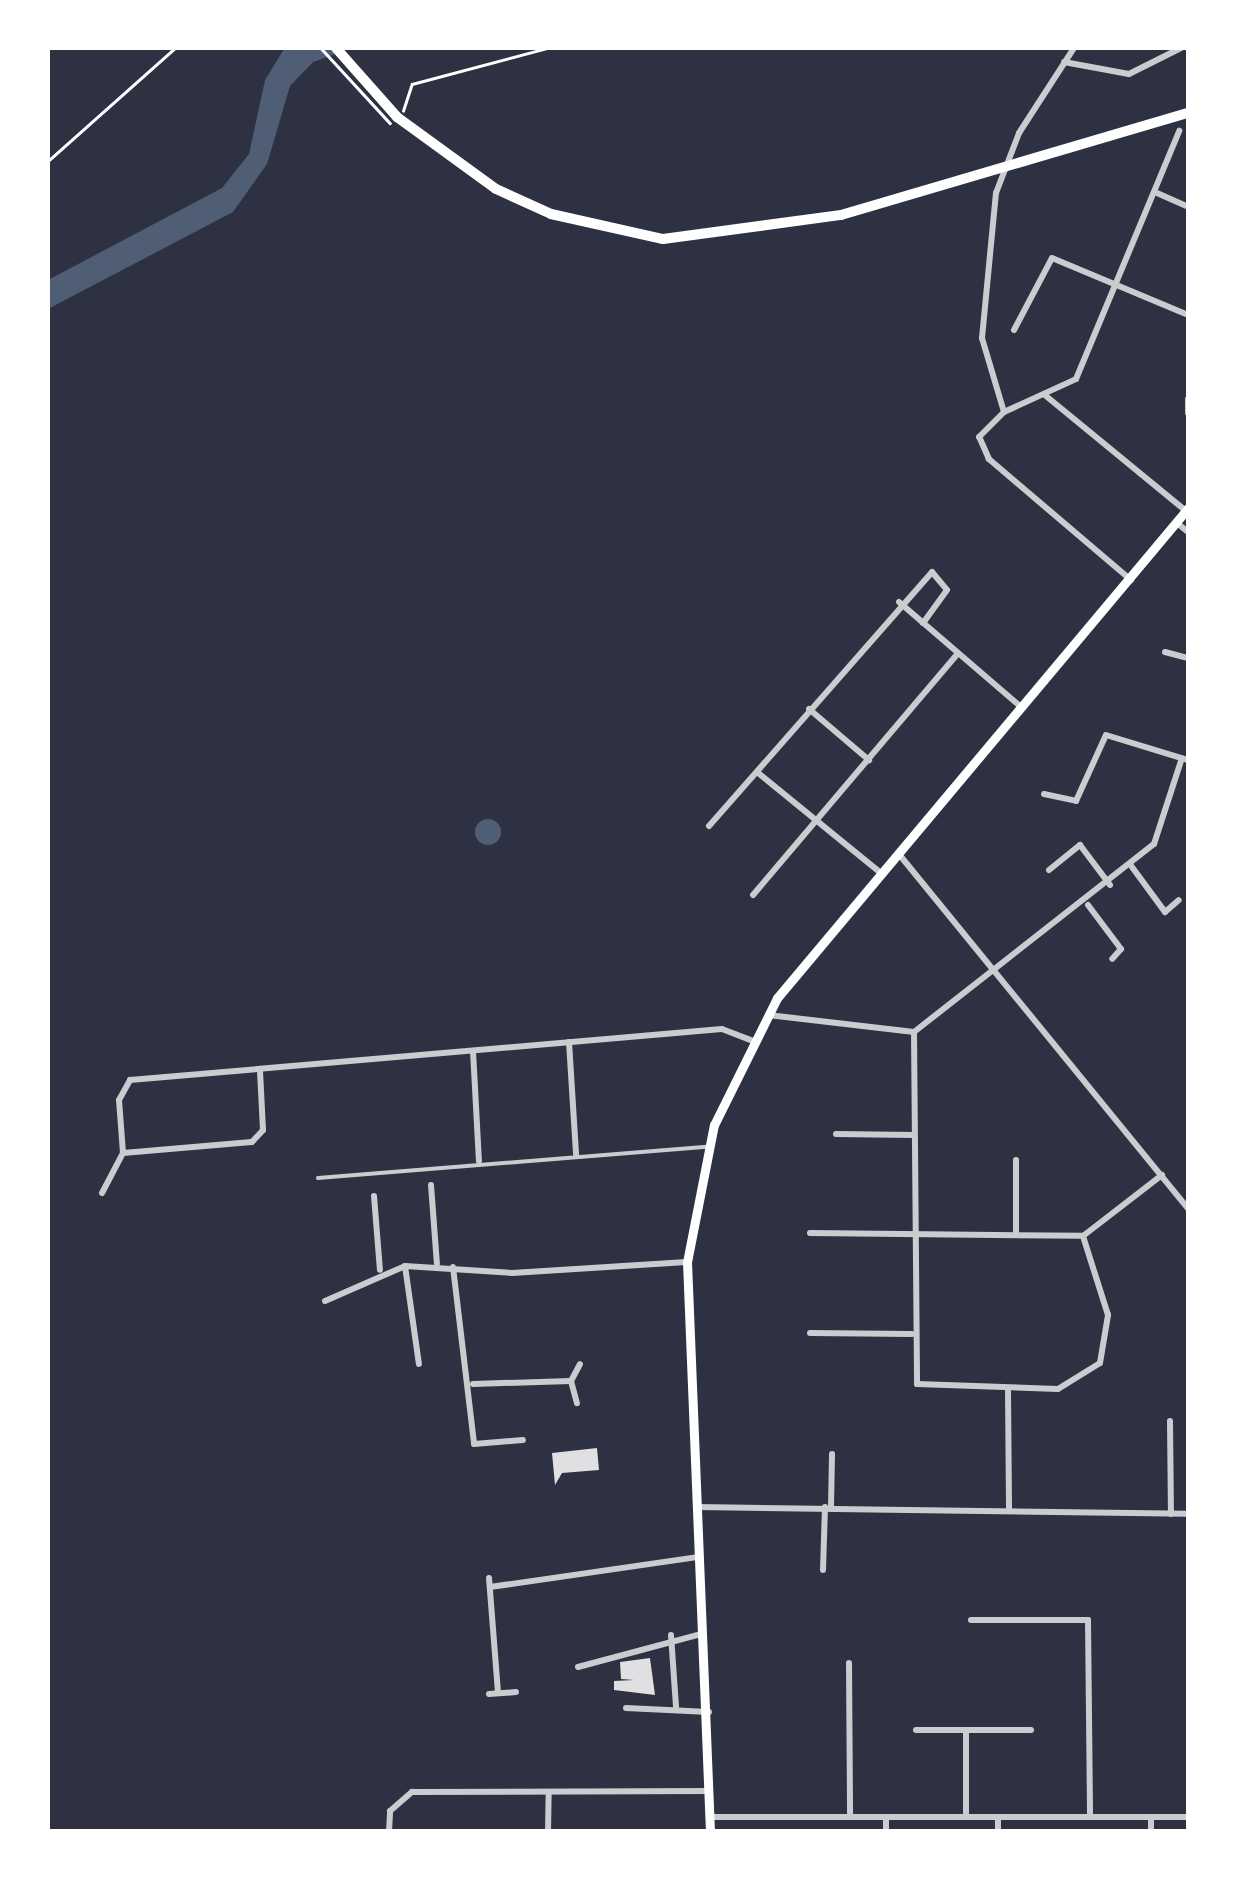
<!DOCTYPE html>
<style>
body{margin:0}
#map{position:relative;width:1236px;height:1879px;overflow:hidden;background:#2d3142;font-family:"Public Sans",sans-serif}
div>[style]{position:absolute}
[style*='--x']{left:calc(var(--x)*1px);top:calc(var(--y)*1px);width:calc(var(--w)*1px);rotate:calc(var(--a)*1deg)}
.water>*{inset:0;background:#4f5d75}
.round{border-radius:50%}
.building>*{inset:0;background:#e0e0e3}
.path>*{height:2.5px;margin:-1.25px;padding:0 1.25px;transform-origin:1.25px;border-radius:1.25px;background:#fff}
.service>*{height:4px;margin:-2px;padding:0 2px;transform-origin:2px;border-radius:2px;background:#caccd0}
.minor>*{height:6px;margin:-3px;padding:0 3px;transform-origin:3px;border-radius:3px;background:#caccd0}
.secondary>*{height:9px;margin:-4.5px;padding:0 4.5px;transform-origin:4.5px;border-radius:4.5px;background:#fff}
.primary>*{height:10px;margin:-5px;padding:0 5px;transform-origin:5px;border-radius:5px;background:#fff}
span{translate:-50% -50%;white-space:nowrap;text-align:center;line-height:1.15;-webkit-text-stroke:8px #fff;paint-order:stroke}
.frame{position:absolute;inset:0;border:50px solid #fff;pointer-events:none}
</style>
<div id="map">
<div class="water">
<i style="clip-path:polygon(352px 48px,313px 62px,290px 86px,267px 164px,233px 212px,48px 309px,48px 280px,222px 188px,249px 154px,265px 80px,284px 49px)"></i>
<i class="round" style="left:475px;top:819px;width:26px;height:26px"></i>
</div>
<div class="building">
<i style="clip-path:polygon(597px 1448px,599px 1470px,562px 1473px,555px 1485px,552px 1453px)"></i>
<i style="clip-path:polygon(650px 1658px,655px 1695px,614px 1690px,614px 1681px,634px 1680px,621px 1679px,620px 1662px)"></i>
</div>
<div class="path">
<i style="--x:321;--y:48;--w:102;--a:47.4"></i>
<i style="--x:403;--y:111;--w:28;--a:-72"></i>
<i style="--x:412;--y:84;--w:140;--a:-14.9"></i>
<i style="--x:48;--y:161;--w:170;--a:-41.7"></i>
</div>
<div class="service">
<i style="--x:318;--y:1178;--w:390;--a:-4.6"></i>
</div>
<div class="minor">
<i style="--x:1064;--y:62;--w:66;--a:10.5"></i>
<i style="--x:1129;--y:74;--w:58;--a:-26.6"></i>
<i style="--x:1157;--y:193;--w:34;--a:24"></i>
<i style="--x:1014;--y:330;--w:81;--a:-62.2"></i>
<i style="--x:1052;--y:258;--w:147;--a:22.7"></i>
<i style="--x:1046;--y:396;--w:181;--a:39.4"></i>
<i style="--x:1188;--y:399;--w:14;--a:90"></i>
<i style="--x:1004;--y:412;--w:77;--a:-106.6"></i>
<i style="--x:982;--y:338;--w:146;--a:-84.5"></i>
<i style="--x:996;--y:193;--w:64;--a:-69"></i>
<i style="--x:1019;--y:133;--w:101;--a:-57.1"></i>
<i style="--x:1177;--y:523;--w:14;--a:39"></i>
<i style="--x:1131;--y:580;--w:187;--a:-139.6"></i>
<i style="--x:989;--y:459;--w:24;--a:-114"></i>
<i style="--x:979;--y:437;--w:35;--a:-45"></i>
<i style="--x:1004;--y:412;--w:79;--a:-24.6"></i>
<i style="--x:1076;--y:379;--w:269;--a:-67.4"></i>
<i style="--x:899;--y:602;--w:161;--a:40.7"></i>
<i style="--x:1165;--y:652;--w:24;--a:15"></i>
<i style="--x:809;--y:709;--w:79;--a:40.4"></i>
<i style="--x:757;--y:772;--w:160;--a:39.2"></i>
<i style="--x:1044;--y:794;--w:33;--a:12"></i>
<i style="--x:1076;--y:801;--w:72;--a:-65.6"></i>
<i style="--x:1106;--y:735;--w:86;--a:17"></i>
<i style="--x:709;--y:826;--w:338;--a:-48.7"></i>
<i style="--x:932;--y:572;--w:23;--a:50"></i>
<i style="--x:947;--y:590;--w:41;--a:126"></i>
<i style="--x:898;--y:853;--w:458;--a:50.8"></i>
<i style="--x:1132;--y:867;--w:56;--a:53.7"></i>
<i style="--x:1165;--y:912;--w:18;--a:-41"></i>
<i style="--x:1049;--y:870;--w:40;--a:-39"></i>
<i style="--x:1080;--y:845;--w:50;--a:53.1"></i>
<i style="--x:753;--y:895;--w:317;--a:-49.7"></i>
<i style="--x:1088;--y:905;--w:55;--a:53.1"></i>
<i style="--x:1121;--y:949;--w:13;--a:132"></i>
<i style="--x:768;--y:1015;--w:147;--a:6.6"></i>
<i style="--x:914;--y:1032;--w:305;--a:-38.1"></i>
<i style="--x:1154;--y:844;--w:90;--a:-72"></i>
<i style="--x:914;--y:1032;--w:352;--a:89.5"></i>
<i style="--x:917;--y:1384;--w:141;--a:2"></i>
<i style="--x:1058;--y:1389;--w:49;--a:-31.8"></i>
<i style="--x:1100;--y:1363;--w:49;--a:-80.5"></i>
<i style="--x:1108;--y:1315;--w:83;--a:-107.6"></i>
<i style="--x:569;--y:1042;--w:112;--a:86.4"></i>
<i style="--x:473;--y:1051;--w:110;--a:86.9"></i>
<i style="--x:836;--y:1134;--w:78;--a:0.7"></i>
<i style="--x:123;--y:1153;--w:129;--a:-4.9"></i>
<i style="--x:252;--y:1142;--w:16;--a:-47"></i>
<i style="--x:263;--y:1130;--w:60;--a:-92.9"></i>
<i style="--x:1016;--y:1160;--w:73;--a:90"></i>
<i style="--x:431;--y:1185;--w:79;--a:85.7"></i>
<i style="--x:102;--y:1193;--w:45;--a:-62.3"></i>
<i style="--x:123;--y:1153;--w:53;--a:-94.3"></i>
<i style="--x:119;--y:1100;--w:23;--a:-61"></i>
<i style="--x:130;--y:1080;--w:594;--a:-4.92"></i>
<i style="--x:722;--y:1029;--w:33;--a:21"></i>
<i style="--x:374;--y:1196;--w:74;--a:85.4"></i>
<i style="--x:810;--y:1233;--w:273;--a:0.6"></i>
<i style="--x:1083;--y:1236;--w:100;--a:-37.7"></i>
<i style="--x:405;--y:1266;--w:99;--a:81.9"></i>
<i style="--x:453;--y:1267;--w:178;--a:83.2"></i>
<i style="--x:474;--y:1444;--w:49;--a:-4.7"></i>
<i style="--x:325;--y:1301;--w:87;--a:-23.6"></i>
<i style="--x:405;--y:1266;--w:107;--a:3.7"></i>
<i style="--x:512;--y:1273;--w:175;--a:-3.6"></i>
<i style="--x:810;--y:1333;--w:102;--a:0.6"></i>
<i style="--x:571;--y:1381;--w:23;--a:75"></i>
<i style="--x:473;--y:1384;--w:98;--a:-1.8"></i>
<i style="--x:571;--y:1381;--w:19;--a:-62"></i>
<i style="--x:1008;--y:1391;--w:118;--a:89.5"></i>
<i style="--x:1170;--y:1421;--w:93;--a:89.4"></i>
<i style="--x:697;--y:1507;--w:491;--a:0.8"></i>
<i style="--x:831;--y:1507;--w:53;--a:-88.9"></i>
<i style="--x:823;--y:1570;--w:63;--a:-88.2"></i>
<i style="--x:489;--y:1578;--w:115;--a:85.5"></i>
<i style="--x:490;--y:1587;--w:211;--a:-8.2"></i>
<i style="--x:971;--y:1620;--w:117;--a:0"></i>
<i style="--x:1088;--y:1620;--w:197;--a:89.4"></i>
<i style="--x:671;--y:1635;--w:72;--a:86"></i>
<i style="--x:849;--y:1663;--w:153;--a:89.6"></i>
<i style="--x:578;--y:1667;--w:127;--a:-15"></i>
<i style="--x:489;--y:1694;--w:27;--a:-4"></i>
<i style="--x:626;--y:1708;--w:83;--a:2.8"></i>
<i style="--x:916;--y:1730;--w:115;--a:0"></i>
<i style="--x:966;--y:1731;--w:86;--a:90"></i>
<i style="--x:710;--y:1817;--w:478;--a:0"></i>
<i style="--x:886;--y:1817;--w:15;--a:90"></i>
<i style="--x:389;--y:1832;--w:21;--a:-87"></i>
<i style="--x:390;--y:1811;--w:29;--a:-41"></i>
<i style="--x:412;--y:1792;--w:298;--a:-0.2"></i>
<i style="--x:548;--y:1832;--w:39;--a:-89"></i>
<i style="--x:998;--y:1832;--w:15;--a:-90"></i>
<i style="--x:1151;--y:1832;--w:15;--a:-90"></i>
</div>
<div class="secondary">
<i style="--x:710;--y:1832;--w:570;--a:-92.31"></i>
<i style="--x:687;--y:1262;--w:140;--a:-78.9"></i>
<i style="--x:714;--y:1125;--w:142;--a:-63.6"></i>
<i style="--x:777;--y:998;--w:640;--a:-50.01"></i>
</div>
<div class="primary">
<i style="--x:336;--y:48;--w:92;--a:48.5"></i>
<i style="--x:397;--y:117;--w:122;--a:36"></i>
<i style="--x:496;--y:189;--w:60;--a:24.4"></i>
<i style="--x:551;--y:214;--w:115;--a:12.6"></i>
<i style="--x:663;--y:239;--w:180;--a:-7.7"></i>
<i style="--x:841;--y:215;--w:362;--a:-16.4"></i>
</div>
<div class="frame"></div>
</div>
